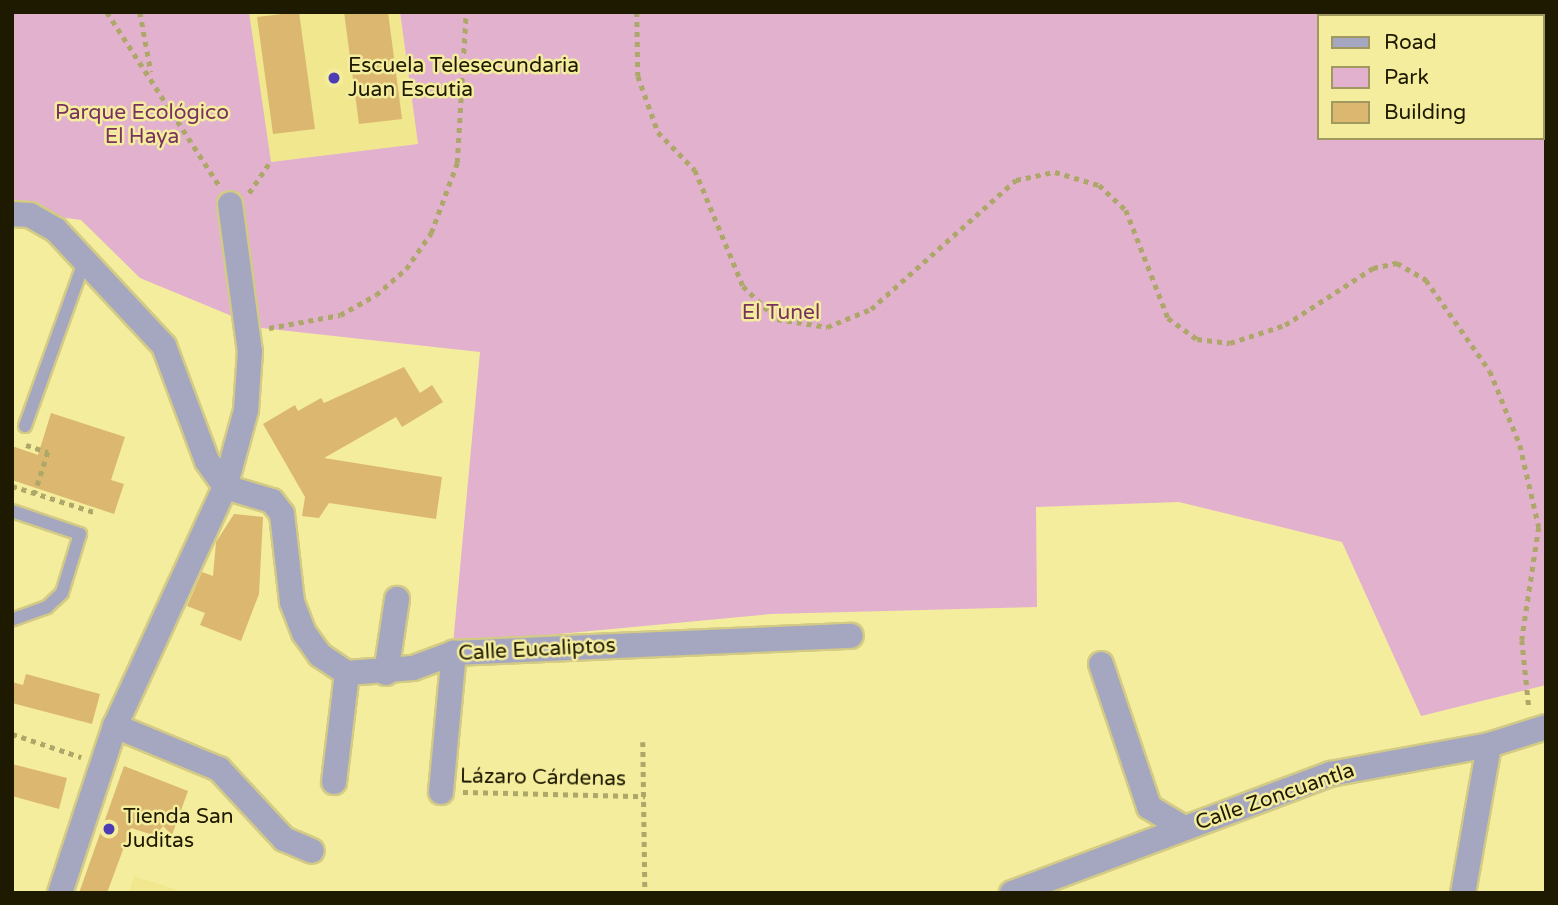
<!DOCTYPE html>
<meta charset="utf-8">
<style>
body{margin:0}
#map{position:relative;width:1558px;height:905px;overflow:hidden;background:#f5ed9e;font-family:"Varela Round",sans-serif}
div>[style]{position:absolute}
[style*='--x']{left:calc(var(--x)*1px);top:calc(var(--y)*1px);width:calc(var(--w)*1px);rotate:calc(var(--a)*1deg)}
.built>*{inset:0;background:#f0e78f}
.green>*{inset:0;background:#e2b1cd}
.building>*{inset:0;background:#dbb76f}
.path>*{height:4.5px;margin-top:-2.25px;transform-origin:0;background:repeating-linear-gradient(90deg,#aea76a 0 5px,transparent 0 10px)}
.roads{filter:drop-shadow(2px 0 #d3cb85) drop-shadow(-2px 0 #d3cb85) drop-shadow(0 2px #d3cb85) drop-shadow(0 -2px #d3cb85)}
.lane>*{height:12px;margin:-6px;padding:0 6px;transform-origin:6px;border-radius:6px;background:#a5a6c0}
.street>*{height:24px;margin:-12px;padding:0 12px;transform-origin:12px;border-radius:12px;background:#a5a6c0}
.dots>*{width:19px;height:19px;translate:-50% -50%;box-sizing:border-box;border:4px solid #f5ed9e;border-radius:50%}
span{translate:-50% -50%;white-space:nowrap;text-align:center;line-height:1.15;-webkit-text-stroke:5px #f5ed9e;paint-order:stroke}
.poi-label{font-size:21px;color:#1e1a00}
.left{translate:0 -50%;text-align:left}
.park-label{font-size:21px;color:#793260}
.street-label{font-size:21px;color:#1e1a00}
.frame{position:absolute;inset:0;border:14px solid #1e1a00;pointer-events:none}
.legend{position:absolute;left:1317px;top:14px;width:228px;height:126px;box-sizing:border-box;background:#f5ed9e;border:2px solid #9f995f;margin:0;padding:9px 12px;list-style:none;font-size:21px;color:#1e1a00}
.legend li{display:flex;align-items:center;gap:14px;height:35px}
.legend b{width:35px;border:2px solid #9f995f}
</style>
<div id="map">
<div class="built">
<i style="clip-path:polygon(249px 12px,400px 12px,418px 144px,270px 162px)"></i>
<i style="clip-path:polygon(134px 876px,186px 893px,129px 893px)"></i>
</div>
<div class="green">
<i style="clip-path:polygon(evenodd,12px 12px,249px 12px,271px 162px,418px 144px,400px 12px,1546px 12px,1546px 685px,1421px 716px,1342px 542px,1179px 502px,1036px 507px,1037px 607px,771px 614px,453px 644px,480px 352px,261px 328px,140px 278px,81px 220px,12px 211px,12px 12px,1318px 16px,1542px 16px,1542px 138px,1318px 138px,1318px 16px)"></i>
</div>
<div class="building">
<i style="clip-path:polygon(299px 12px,315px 129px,273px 134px,257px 17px)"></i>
<i style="clip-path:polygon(344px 12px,388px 12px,402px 119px,359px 124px)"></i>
<i style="clip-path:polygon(404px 367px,420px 393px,432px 385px,443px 402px,402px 427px,396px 417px,324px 458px,442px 477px,436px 519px,329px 503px,319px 518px,302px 516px,305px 497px,263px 424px,295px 405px,298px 411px,321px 398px,324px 403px)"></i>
<i style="clip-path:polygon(51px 413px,125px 437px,111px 480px,124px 484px,114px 514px,12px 480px,12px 446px,38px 455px)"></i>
<i style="clip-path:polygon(234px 514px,263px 517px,259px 594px,241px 641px,200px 625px,205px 613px,187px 606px,202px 572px,213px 576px,216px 542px)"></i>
<i style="clip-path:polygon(26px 674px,100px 694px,92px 724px,12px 703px,12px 682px,23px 685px)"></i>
<i style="clip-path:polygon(12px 764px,67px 778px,59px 809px,12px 796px)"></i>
<i style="clip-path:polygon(124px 766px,188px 791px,172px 835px,163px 826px,156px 836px,131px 828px,107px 893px,79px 893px)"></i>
</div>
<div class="path">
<i style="--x:107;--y:12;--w:206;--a:57.1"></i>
<i style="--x:140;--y:12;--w:61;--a:79.6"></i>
<i style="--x:637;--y:12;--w:64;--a:89.1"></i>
<i style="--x:638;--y:76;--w:59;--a:70.3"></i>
<i style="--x:658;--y:132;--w:53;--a:45.8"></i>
<i style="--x:695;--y:170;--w:126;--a:67.5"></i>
<i style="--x:743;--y:286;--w:47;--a:44.1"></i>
<i style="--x:777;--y:319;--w:51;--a:9.1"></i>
<i style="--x:827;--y:327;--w:48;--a:-22.2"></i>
<i style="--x:871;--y:309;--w:194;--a:-41.7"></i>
<i style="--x:1016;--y:180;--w:40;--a:-12"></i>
<i style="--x:1055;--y:172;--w:46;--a:16.5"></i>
<i style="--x:1099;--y:185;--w:37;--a:43"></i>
<i style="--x:1126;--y:210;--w:116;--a:68.7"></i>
<i style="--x:1168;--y:318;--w:36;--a:36"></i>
<i style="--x:1197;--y:339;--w:33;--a:7"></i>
<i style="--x:1230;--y:343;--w:58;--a:-18.1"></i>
<i style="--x:1285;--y:325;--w:105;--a:-32.9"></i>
<i style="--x:1373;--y:268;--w:25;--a:-12"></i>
<i style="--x:1397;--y:263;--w:34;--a:30"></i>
<i style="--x:1426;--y:280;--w:111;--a:54.9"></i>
<i style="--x:1490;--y:371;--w:80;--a:67.9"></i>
<i style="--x:1520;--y:445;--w:84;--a:77"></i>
<i style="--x:1539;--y:527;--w:114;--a:98.6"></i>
<i style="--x:1522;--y:640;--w:68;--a:84.1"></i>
<i style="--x:249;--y:193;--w:37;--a:-56"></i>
<i style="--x:269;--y:328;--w:72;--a:-10.4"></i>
<i style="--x:340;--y:315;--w:41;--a:-29.1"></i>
<i style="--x:376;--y:295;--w:40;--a:-41"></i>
<i style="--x:406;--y:269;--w:44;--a:-55.2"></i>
<i style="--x:431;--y:233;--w:75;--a:-69.6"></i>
<i style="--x:457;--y:163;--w:151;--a:-86.6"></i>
<i style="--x:26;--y:445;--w:23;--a:18"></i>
<i style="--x:48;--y:452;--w:43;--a:107.6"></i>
<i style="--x:12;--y:486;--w:86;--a:17.6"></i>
<i style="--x:12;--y:734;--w:73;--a:18.4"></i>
<i style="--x:643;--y:742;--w:151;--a:89.2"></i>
<i style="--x:463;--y:792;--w:182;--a:1.3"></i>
</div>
<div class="roads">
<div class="lane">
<i style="--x:25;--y:426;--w:174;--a:-70.2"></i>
<i style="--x:12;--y:511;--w:72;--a:18.7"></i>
<i style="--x:80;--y:534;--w:62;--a:107"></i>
<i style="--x:62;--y:593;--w:21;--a:137"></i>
<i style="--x:47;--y:607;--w:37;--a:160"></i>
</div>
<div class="street">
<i style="--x:12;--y:214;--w:18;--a:3"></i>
<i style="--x:30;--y:215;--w:30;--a:30"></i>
<i style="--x:56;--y:230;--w:158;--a:47"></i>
<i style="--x:164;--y:346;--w:123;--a:69.5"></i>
<i style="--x:207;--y:461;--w:32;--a:55"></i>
<i style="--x:225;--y:487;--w:49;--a:16.6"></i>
<i style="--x:272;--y:501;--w:16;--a:52"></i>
<i style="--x:282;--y:514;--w:89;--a:83.5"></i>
<i style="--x:292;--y:602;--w:33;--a:69"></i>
<i style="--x:304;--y:633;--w:27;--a:54"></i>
<i style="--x:320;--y:655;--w:32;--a:34"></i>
<i style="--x:347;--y:673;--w:66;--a:-4.3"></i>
<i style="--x:413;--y:668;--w:44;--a:-20.1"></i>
<i style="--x:454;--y:653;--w:397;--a:-2.5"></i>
<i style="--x:1101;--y:664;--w:151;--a:71.4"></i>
<i style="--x:1149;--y:807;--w:41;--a:31"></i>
<i style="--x:386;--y:673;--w:75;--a:-81.5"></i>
<i style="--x:115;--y:726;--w:113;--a:22.5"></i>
<i style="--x:219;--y:769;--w:96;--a:47.1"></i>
<i style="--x:284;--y:839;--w:30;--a:23"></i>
<i style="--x:334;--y:782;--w:110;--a:-83.2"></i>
<i style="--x:441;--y:792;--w:140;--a:-84.7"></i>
<i style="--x:60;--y:893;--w:176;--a:-71.8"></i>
<i style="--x:115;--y:726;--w:263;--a:-65.3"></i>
<i style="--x:225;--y:487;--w:80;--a:-74.7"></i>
<i style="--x:246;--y:410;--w:58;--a:-86.1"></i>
<i style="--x:250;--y:352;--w:149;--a:-97.7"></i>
<i style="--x:1012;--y:893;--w:340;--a:-20.5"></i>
<i style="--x:1330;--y:774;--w:162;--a:-10.3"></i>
<i style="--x:1489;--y:745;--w:60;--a:-17.5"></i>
<i style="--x:1463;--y:893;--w:150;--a:-80"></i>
</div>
</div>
<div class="dots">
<i style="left:334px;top:78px;background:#4e3cb4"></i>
<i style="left:109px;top:829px;background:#4e3cb4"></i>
</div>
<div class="poi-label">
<span class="left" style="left:348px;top:78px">Escuela Telesecundaria<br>Juan Escutia</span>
<span class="left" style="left:123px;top:829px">Tienda San<br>Juditas</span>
</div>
<div class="park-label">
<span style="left:142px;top:125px">Parque Ecológico<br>El Haya</span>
<span style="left:781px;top:313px">El Tunel</span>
</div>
<div class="street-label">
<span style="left:537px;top:650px;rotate:-3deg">Calle Eucaliptos</span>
<span style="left:543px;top:778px;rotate:1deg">Lázaro Cárdenas</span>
<span style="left:1275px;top:797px;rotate:-19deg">Calle Zoncuantla</span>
</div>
<div class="frame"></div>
<ul class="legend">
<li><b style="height:9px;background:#a5a6c0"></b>Road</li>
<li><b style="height:19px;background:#e2b1cd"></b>Park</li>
<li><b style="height:19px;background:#dbb76f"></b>Building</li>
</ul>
</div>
